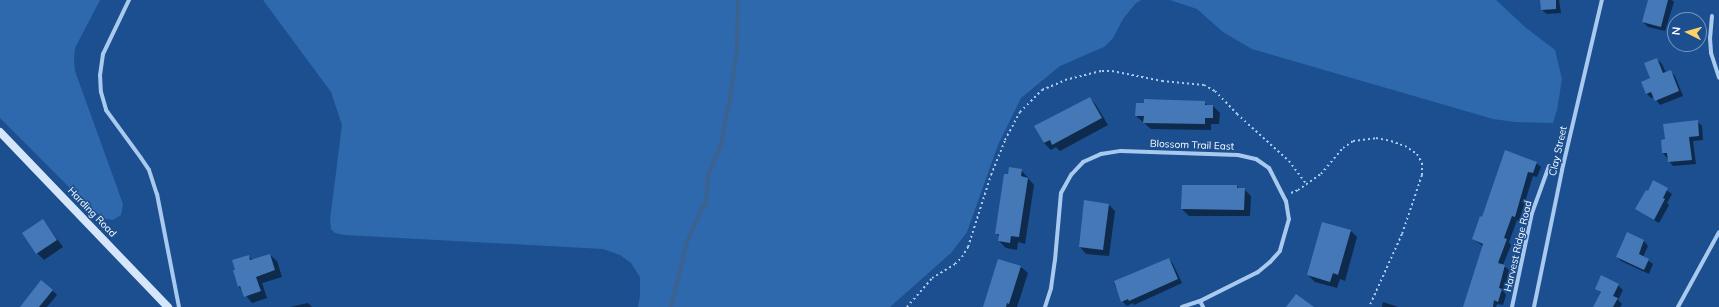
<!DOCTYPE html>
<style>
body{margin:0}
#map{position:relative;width:1719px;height:307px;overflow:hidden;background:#1b4f8f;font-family:Mulish,sans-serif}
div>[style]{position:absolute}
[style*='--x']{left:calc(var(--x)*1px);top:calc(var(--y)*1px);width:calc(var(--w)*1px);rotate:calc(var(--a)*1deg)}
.green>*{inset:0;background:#2e69ad}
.shadow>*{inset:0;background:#0007}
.stream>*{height:3.5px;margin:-1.75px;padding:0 1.75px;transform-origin:1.75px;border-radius:1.75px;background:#3c6290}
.building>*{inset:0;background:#4478b7}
.path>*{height:2px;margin-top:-1px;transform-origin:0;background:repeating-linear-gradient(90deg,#a9c9ee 0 2px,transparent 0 5px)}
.street>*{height:4px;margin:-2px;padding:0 2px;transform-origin:2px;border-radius:2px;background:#a9c9ee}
.secondary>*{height:8px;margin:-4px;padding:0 4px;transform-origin:4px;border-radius:4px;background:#d6e6fa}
span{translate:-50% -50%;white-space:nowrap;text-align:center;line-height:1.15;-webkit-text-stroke:3px #1b4f8f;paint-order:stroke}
.street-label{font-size:10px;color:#fff}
.north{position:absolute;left:1667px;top:12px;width:40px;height:40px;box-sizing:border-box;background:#1b4f8f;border:1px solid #7695bc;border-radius:50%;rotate:276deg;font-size:11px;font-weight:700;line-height:16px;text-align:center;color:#fff}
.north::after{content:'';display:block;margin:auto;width:14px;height:18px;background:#ffd166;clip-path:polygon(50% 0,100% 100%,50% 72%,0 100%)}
</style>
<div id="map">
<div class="green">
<i style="clip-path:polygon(0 0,100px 0,75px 48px,74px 58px,75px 71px,123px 204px,121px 215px,113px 220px,106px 219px,93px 211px,0 118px)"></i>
<i style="clip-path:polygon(263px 0,1141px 0,1136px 3px,1123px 19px,1113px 38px,1104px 47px,1060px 66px,1021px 98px,998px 145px,967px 232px,951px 253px,890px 307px,638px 307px,640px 296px,640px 277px,631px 263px,620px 255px,603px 249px,345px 235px,335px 233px,331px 229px,330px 220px,342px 125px,331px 92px)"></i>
<i style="clip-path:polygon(1170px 0,1496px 0,1525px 27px,1555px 50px,1562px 79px,1557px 110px,1553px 123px,1515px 122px,1493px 119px,1252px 49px,1223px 32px,1197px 9px)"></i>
</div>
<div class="shadow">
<i style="clip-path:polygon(1541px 0,1559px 0,1561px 13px,1547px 14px,1542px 10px)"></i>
<i style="clip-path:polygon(1649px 0,1672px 0,1674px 2px,1665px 31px,1648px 27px,1643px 22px)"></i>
<i style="clip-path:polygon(1657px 59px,1662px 64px,1666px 73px,1670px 71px,1675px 76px,1683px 96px,1660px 105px,1654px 97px,1651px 98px,1647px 94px,1642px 83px,1651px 79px)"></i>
<i style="clip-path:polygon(1090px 98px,1096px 105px,1108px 125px,1060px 151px,1056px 147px,1051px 150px,1044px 143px,1036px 127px)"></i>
<i style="clip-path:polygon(1204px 102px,1208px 106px,1213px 106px,1220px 113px,1219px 124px,1211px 124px,1211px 130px,1151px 129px,1136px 116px)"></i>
<i style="clip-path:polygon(1697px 121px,1702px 126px,1703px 140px,1693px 141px,1696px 164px,1673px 166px,1663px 153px,1666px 140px)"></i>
<i style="clip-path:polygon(1536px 163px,1541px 167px,1537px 177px,1533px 176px,1519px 221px,1517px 220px,1509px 242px,1511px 245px,1503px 265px,1509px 270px,1504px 292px,1506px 295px,1503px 305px,1497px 304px,1496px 307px,1464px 307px,1483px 246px,1473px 239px,1483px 218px)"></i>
<i style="clip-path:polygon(1021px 170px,1034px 185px,1025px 244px,1018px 242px,1017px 250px,1006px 248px,999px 241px,1000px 237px,996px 233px,1009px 175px)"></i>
<i style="clip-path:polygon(1654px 182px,1672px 194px,1667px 203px,1669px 205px,1659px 223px,1636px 209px)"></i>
<i style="clip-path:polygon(1237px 186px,1239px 189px,1244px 189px,1251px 196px,1250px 216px,1189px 216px,1182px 209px)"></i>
<i style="clip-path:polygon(1108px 204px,1115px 211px,1109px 256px,1086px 254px,1080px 247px)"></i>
<i style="clip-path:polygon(43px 220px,63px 247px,44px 260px,37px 253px)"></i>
<i style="clip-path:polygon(1351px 231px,1357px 237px,1345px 281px,1340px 279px,1337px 288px,1315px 282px,1308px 275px)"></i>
<i style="clip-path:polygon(1628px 234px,1644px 241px,1648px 246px,1643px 257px,1653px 264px,1649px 274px,1621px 261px,1617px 257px)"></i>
<i style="clip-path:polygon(270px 255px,277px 261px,282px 277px,262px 283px,267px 298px,252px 303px,239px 287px,234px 271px,248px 256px,253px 260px)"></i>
<i style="clip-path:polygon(1169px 259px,1173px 264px,1182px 283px,1134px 305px,1133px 303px,1127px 306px,1122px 301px,1114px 283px)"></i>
<i style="clip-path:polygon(999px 260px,1021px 267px,1028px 273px,1017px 307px,984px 307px)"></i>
<i style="clip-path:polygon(1618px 285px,1623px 290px,1618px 300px,1622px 304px,1620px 307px,1594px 307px,1601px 293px,1596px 288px)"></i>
<i style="clip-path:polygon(52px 290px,57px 295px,47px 307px,28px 307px)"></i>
<i style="clip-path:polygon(1383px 302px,1398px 307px,1382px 307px)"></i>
<i style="clip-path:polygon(308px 303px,312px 307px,290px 307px)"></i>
</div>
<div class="stream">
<i style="--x:671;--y:307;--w:67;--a:-76.2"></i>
<i style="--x:687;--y:242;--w:39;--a:-66"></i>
<i style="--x:703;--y:206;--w:4;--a:-34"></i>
<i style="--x:706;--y:204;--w:28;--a:-86"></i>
<i style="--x:708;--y:176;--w:34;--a:-67"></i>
<i style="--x:721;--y:145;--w:36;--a:-80"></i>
<i style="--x:727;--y:110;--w:4;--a:-63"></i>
<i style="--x:729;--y:106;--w:57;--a:-81.9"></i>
<i style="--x:737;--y:50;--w:50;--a:-88.9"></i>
</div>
<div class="building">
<i style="clip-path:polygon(1540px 0,1556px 0,1556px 9px,1541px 10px)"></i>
<i style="clip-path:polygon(1648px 0,1668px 0,1661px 27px,1642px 22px)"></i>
<i style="clip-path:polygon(1657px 58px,1663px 73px,1671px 70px,1679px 91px,1655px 101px,1651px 92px,1646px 94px,1641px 82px,1650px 78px,1644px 63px)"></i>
<i style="clip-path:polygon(1090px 97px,1102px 118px,1052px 145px,1050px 140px,1044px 143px,1034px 126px)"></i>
<i style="clip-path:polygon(1144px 99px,1205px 101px,1205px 105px,1213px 105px,1213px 118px,1205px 118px,1205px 124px,1143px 123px,1144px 116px,1135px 116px,1136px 103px,1144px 103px)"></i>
<i style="clip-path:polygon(1698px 120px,1699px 136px,1689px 137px,1692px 160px,1668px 162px,1667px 153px,1662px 153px,1661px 140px,1665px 139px,1663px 124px)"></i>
<i style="clip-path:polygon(1505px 150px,1537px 162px,1533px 173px,1528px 172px,1515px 217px,1512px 216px,1504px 238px,1507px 239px,1498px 263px,1505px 265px,1499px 288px,1502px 289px,1498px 302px,1494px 300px,1493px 307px,1463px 307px,1483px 244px,1472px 239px,1480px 216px,1482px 217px)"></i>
<i style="clip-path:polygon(1009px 167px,1022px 169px,1021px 176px,1028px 178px,1019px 237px,1011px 236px,1010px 243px,998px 241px,999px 234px,995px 234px,1004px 174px,1008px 174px)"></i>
<i style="clip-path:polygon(1653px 180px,1668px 188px,1663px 198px,1665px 199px,1654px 220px,1635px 209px,1646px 190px,1648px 191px)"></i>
<i style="clip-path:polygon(1182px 185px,1237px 185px,1237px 188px,1245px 188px,1244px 210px,1181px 209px)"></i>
<i style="clip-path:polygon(1084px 200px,1109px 204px,1103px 250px,1079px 247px)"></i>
<i style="clip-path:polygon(43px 219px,57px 240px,36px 254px,22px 233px)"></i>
<i style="clip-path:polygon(1322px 222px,1351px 230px,1338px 275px,1333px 273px,1330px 282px,1307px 275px)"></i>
<i style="clip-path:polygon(1627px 232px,1644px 240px,1639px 254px,1649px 259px,1644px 270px,1616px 257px)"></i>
<i style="clip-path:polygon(270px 254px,275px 270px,256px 277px,261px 291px,244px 297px,240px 286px,238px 287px,233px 270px,235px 270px,232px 260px,249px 255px,250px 260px)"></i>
<i style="clip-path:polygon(1169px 258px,1178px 279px,1129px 301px,1128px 299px,1121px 302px,1114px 281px)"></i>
<i style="clip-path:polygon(998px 259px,1021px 266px,1009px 304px,1007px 303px,1006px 307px,983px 307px)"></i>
<i style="clip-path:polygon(1601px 275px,1619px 284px,1613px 296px,1618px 298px,1613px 307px,1593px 307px,1601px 292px,1595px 289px)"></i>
<i style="clip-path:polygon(41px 280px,53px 290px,39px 307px,20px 307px)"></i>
<i style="clip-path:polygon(1296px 294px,1314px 307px,1286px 307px)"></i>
</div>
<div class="path">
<i style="--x:1291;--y:193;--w:8;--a:-23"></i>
<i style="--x:1298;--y:190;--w:28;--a:-35"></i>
<i style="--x:1321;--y:174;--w:34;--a:-50"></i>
<i style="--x:1343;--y:148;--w:12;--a:-35"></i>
<i style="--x:1353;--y:141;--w:23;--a:-7"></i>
<i style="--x:1376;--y:138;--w:15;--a:11"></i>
<i style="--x:1391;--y:141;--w:15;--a:20"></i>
<i style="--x:1405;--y:146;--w:14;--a:34"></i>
<i style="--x:1417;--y:154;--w:10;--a:61"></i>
<i style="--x:1422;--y:163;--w:12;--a:90"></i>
<i style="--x:1422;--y:175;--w:62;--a:108.7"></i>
<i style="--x:1402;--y:234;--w:80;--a:114.3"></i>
<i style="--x:907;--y:307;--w:38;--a:-49"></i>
<i style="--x:932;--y:278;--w:27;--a:-31"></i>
<i style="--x:955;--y:264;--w:10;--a:-45"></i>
<i style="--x:962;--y:257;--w:12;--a:-59"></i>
<i style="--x:968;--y:247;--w:76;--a:-72.3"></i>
<i style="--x:991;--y:175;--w:38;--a:-68"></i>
<i style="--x:1005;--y:140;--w:32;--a:-62"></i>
<i style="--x:1020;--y:112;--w:31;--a:-45"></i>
<i style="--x:1042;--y:90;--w:25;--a:-23"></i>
<i style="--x:1065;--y:80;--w:38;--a:-14"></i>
<i style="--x:1102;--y:71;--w:10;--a:0"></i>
<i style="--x:1112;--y:71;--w:51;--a:11.3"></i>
<i style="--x:1162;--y:81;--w:42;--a:5.4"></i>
<i style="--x:1204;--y:85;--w:13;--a:29"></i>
<i style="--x:1215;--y:91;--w:32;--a:46"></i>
<i style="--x:1237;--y:114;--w:70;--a:42.1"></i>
<i style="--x:1289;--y:161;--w:30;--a:53"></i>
</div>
<div class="street">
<i style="--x:129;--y:0;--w:60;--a:115.7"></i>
<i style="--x:103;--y:54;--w:21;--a:98"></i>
<i style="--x:100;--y:75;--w:17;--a:87"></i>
<i style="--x:101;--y:92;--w:19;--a:74"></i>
<i style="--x:106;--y:110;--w:59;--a:53.9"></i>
<i style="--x:141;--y:158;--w:14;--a:56"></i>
<i style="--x:149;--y:170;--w:25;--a:72"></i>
<i style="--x:157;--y:194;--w:115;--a:79"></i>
<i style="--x:1712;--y:16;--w:22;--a:95"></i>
<i style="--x:1710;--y:38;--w:15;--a:86"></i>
<i style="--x:1711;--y:53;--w:26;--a:72"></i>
<i style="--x:1200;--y:301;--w:7;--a:63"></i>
<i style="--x:1045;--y:307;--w:20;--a:-72"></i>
<i style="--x:1051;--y:288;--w:28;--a:-82"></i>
<i style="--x:1055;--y:260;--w:67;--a:-84.9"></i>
<i style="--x:1061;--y:193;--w:21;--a:-61"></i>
<i style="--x:1071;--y:175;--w:18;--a:-47"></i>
<i style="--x:1083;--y:162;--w:20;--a:-24"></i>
<i style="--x:1101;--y:154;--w:20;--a:-9"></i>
<i style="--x:1121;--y:151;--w:117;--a:2"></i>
<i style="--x:1238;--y:155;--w:18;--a:13"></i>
<i style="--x:1256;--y:159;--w:16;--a:35"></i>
<i style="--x:1269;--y:168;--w:37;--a:63"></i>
<i style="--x:1286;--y:201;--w:18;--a:81"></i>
<i style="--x:1289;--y:219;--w:33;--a:106"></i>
<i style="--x:1280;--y:251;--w:15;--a:132"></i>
<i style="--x:1270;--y:262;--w:16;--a:140"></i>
<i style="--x:1258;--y:272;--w:65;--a:153.4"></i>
<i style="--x:1200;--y:301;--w:19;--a:162"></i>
<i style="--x:1512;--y:307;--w:96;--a:-78"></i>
<i style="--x:1532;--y:213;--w:50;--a:-70.1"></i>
<i style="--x:1534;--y:307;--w:140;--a:-78.4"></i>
<i style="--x:1562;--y:170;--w:175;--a:-76.8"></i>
<i style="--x:1678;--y:307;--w:85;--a:-61.3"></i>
</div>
<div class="secondary">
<i style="--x:0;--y:132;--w:243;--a:46.2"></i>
</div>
<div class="street-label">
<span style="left:1192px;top:145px;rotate:2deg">Blossom Trail East</span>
<span style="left:1558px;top:151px;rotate:-77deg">Clay Street</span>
<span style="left:92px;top:212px;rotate:46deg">Harding Road</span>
<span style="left:1518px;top:246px;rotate:-77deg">Harvest Ridge Road</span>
</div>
<div class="north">N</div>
</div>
